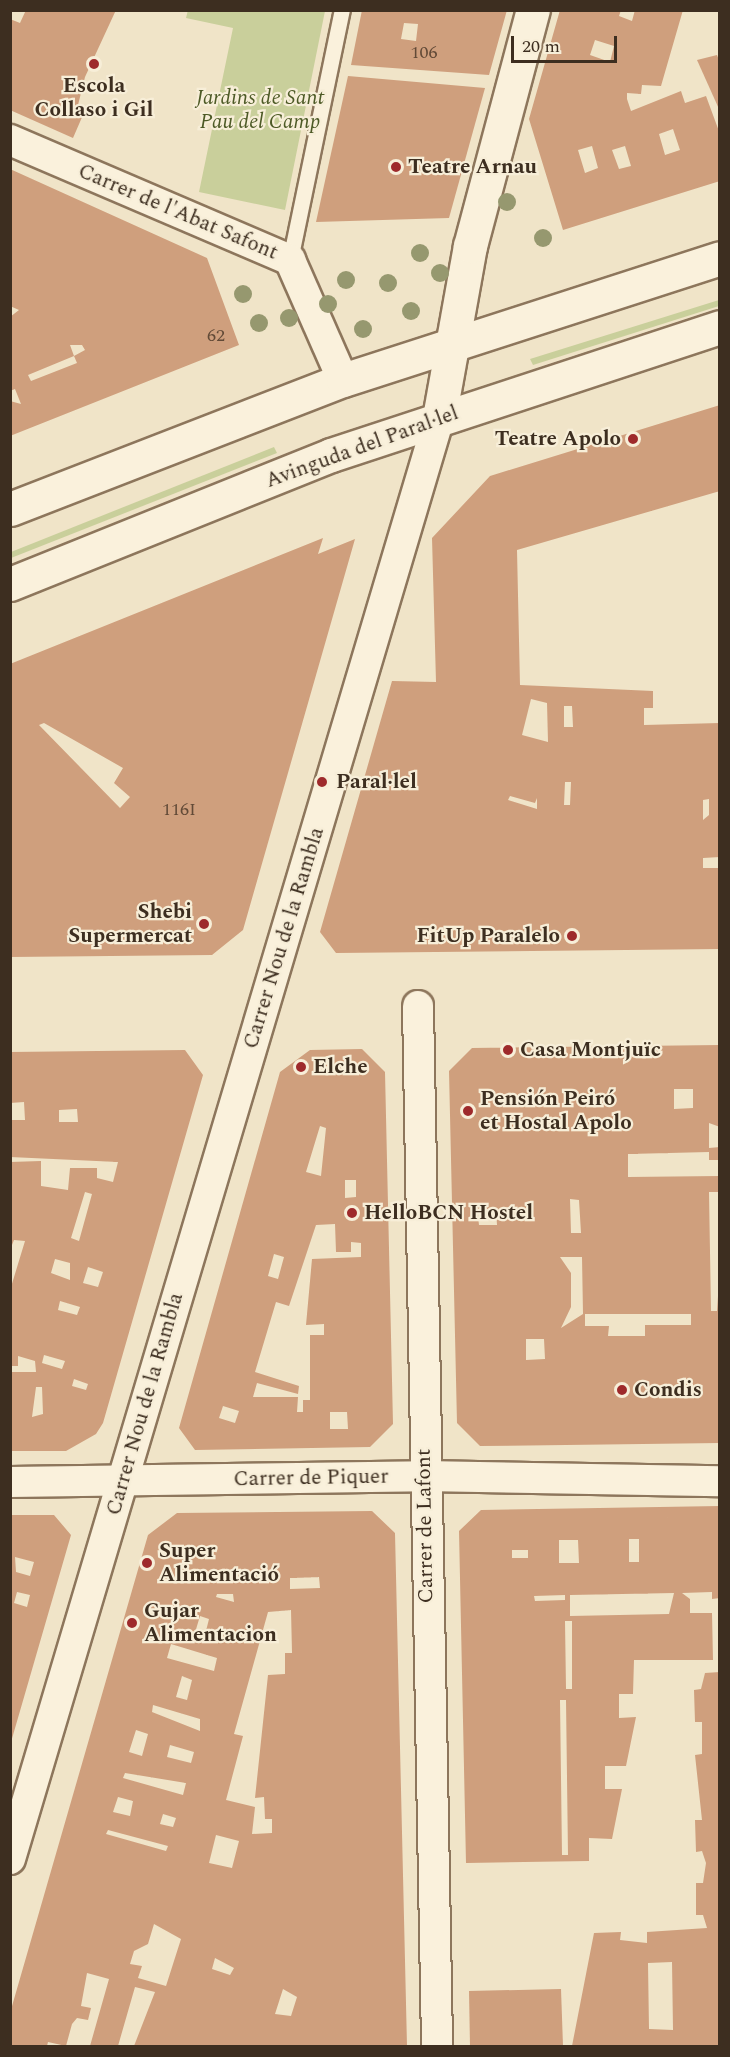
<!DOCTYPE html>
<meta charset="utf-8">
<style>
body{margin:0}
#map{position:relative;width:730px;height:2057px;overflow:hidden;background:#f0e4c8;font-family:Spectral,serif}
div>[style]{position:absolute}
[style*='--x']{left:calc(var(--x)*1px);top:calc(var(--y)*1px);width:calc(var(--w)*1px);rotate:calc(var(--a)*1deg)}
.green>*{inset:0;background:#c9cf9b}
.building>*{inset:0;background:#cf9f7d}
.roads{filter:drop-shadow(2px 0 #8d765c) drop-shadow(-2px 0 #8d765c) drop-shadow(0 2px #8d765c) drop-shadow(0 -2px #8d765c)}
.lane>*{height:15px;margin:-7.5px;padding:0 7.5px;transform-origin:7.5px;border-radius:7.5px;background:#faf1dc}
.street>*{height:30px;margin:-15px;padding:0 15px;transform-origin:15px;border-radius:15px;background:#faf1dc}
.secondary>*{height:33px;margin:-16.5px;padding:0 16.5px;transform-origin:16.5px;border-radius:16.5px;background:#faf1dc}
.trees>*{width:18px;height:18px;margin:-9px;border-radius:50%;background:#96986f}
.dots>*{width:16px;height:16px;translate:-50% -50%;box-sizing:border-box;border:3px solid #f7eed8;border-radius:50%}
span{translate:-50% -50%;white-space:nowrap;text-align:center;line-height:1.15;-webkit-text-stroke:4.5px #f7eed8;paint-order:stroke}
.number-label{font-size:18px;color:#624a37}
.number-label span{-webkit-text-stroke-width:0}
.poi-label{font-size:21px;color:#3d2e20;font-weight:700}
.left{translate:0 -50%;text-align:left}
.right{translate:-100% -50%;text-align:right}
.park-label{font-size:21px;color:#4d5a26;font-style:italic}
.street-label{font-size:21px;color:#3d2e20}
.frame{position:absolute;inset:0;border:12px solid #3d2e20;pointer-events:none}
.scale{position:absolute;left:511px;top:36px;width:106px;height:27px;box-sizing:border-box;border:3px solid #3d2e20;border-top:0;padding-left:8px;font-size:18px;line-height:21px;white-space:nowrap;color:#3d2e20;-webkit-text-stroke:4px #f7eed8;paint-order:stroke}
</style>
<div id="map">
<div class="green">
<i style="clip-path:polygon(188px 10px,325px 11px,285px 210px,199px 192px,233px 28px,186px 18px)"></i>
<i style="clip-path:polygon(719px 300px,719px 306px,533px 365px,530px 359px)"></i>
<i style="clip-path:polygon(274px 447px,277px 453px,11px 558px,11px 552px)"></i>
</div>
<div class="building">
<i style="clip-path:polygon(26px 10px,116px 10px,85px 77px,78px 105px,86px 108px,73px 138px,10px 110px,10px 19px,20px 23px)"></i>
<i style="clip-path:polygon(evenodd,362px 10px,507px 10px,489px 75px,351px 65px,362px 10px,404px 23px,418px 24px,416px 41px,401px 39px,404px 23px)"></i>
<i style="clip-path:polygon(evenodd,560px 10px,621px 10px,619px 16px,632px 21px,635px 10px,683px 10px,661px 86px,642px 85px,641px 94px,627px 93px,627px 99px,631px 111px,681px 91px,685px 103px,706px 96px,720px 134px,720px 181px,563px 230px,529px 119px,560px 10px,595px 40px,614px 46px,610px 62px,590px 55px,595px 40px,560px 10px,673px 129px,680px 150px,665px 155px,659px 134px,673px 129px,560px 10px,592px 146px,598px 168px,585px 173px,578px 150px,592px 146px,560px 10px,625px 146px,631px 166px,619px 169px,612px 150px,625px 146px)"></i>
<i style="clip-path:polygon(717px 55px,720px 63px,719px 109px,697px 60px)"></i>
<i style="clip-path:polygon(348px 76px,485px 88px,449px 218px,316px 222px)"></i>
<i style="clip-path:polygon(evenodd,10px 169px,207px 258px,239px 345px,10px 436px,10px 401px,21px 404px,15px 389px,10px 391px,10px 317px,19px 310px,10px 306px,10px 169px,70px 345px,82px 345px,85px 350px,74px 356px,70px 345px,10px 169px,74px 356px,77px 363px,31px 381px,28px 375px,74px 356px)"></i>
<i style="clip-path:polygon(evenodd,720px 405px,720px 491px,517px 550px,520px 685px,653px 691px,653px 708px,644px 708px,644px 725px,720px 723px,720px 857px,703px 858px,703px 868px,720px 868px,720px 949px,336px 953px,320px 932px,392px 681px,436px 682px,432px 538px,490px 476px,720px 405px,531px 699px,547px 703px,548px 742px,522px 735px,531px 699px,720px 405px,564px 706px,572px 706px,573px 727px,564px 727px,564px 706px,720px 405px,565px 782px,571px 782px,570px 805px,564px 805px,565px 782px,720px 405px,510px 796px,535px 803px,537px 798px,537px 809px,508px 800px,510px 796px,720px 405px,709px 799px,709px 815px,703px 820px,703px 800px,709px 799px)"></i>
<i style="clip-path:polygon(evenodd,323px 538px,318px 554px,355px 539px,243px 930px,212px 955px,10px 957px,10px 664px,323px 538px,44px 723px,123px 768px,114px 783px,130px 797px,120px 808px,39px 725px,44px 723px)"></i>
<i style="clip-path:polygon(evenodd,720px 1045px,720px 1127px,709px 1123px,709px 1148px,720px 1147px,720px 1160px,709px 1160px,709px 1152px,628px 1154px,628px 1177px,720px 1176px,720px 1192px,709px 1192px,711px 1311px,717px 1311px,720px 1266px,720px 1443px,480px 1446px,457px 1423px,449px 1071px,472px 1048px,720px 1045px,674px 1089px,693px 1089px,693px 1108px,674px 1109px,674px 1089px,720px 1045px,570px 1199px,579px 1200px,581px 1233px,571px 1233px,570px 1199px,720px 1045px,477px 1209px,496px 1209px,497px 1225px,479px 1225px,477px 1209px,720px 1045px,560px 1257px,582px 1257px,583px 1314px,561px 1328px,571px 1307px,571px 1273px,560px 1257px,720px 1045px,585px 1314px,691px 1314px,691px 1325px,645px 1325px,645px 1336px,608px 1336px,609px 1326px,585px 1326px,585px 1314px,720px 1045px,526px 1339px,544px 1339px,545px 1359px,526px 1360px,526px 1339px)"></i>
<i style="clip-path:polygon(evenodd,362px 1049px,385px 1072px,393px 1424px,370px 1447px,195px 1450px,179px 1428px,280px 1072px,310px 1050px,362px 1049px,320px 1126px,326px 1128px,321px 1176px,306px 1172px,320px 1126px,362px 1049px,345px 1180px,356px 1180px,356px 1197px,345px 1198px,345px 1180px,362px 1049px,335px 1224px,336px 1252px,351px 1252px,351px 1242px,361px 1243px,361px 1257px,312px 1259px,306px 1325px,324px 1324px,324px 1335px,310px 1335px,310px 1400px,303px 1400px,303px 1412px,297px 1412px,298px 1397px,253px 1397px,257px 1383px,298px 1394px,299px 1386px,255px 1372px,276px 1302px,289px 1306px,316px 1225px,335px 1224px,362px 1049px,274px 1254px,284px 1257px,278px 1279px,268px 1276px,274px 1254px,362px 1049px,223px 1406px,239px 1411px,235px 1423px,219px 1418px,223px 1406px,362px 1049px,330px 1412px,347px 1412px,348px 1429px,330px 1429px,330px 1412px)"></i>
<i style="clip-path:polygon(evenodd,185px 1050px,203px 1075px,103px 1423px,96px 1434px,66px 1451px,10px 1451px,10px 1372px,36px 1372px,35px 1361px,18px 1356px,18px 1366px,10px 1366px,11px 1287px,25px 1241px,14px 1240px,10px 1250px,10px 1162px,41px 1161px,41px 1186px,68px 1190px,70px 1168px,97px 1168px,97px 1178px,113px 1182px,118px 1162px,10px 1157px,10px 1120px,25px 1120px,24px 1102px,10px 1103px,10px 1052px,185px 1050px,77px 1109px,78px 1122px,59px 1122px,59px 1110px,77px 1109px,185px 1050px,85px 1192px,92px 1194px,79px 1241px,71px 1238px,85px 1192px,185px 1050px,55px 1259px,70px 1263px,70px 1280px,51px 1273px,55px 1259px,185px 1050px,88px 1267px,103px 1272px,98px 1287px,83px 1283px,88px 1267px,185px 1050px,60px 1301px,80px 1307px,77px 1315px,58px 1310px,60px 1301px,185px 1050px,44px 1355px,65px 1361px,62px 1369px,42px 1363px,44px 1355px,185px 1050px,74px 1379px,88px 1384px,86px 1390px,72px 1386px,74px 1379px,185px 1050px,36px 1387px,42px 1387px,43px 1414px,32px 1417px,36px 1387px)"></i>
<i style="clip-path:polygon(evenodd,720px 1506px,720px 1598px,712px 1599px,712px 1592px,682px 1593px,690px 1599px,690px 1613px,712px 1613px,713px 1660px,634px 1660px,633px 1694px,619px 1694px,619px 1718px,636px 1717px,626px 1766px,605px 1766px,605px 1789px,622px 1789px,612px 1839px,589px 1838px,589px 1861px,466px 1863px,459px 1531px,481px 1510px,720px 1506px,629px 1539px,639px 1539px,639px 1562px,629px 1562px,629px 1539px,720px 1506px,559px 1540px,578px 1540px,579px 1563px,559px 1563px,559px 1540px,720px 1506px,512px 1550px,528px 1550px,528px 1558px,512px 1558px,512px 1550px,720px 1506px,674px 1593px,669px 1614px,570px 1616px,570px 1595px,674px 1593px,720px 1506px,565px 1595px,565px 1600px,535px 1601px,534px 1596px,565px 1595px,720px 1506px,565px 1621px,572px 1621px,572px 1689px,566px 1689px,565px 1621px,720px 1506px,560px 1700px,566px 1700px,568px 1855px,562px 1855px,560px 1700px)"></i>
<i style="clip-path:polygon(evenodd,372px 1511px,395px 1533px,407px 2046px,134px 2046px,155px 1992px,135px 1987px,118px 2046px,90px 2046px,109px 1979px,87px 1973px,81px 2006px,91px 2008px,88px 2020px,77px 2018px,72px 2024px,66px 2046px,48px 2042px,47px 2046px,10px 2046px,10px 2013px,148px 1535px,177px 1513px,372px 1511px,319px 1577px,320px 1588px,290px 1589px,290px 1578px,319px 1577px,372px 1511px,217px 1594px,233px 1594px,234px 1602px,216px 1597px,217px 1594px,372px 1511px,291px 1610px,292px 1653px,285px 1653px,285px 1674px,268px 1675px,255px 1798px,264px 1797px,265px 1819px,272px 1819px,272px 1833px,252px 1834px,255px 1807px,226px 1800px,243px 1736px,234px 1734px,268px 1612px,291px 1610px,372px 1511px,200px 1616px,209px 1619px,204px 1639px,194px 1636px,200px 1616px,372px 1511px,171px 1644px,217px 1658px,214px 1671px,167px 1658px,171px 1644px,372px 1511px,182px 1676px,192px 1680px,187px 1700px,176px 1697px,182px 1676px,372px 1511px,153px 1705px,200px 1719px,200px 1731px,152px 1712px,153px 1705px,372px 1511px,136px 1730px,148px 1734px,142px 1756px,129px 1752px,136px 1730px,372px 1511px,170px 1745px,194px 1752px,191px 1763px,167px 1757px,170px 1745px,372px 1511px,125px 1773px,186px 1783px,183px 1795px,123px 1778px,125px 1773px,372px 1511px,118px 1797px,133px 1801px,130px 1816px,113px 1812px,118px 1797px,372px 1511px,163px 1814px,176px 1818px,173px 1827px,160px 1824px,163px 1814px,372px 1511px,108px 1830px,168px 1846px,166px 1851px,106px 1834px,108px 1830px,372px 1511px,216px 1835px,239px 1841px,232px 1868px,209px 1863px,216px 1835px,372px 1511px,154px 1924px,181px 1939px,166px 1986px,138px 1978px,142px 1966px,130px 1964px,134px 1951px,148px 1944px,154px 1924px,372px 1511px,215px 1958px,234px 1968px,230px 1975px,212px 1969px,215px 1958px,372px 1511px,283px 1989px,297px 1997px,291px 2016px,275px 2014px,283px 1989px)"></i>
<i style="clip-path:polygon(evenodd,10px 1515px,54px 1515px,71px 1535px,11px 1742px,10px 1515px,15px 1557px,34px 1562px,30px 1576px,16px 1572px,15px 1557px,10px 1515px,17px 1592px,30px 1595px,27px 1607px,14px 1603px,17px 1592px)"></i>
<i style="clip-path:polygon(evenodd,720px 1672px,720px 2046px,572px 2046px,594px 1933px,621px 1932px,620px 1940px,647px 1943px,647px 1932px,707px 1928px,703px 1915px,696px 1915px,696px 1883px,703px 1883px,706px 1863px,702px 1851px,696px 1852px,695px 1820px,702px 1820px,695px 1755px,702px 1754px,702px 1722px,695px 1722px,694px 1690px,701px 1689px,705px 1673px,720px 1672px,672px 1962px,673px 2030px,649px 2029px,648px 1963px,672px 1962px)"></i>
<i style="clip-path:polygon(561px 1989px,563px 2046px,470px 2046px,469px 1991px)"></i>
</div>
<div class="roads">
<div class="lane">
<i style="--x:290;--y:260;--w:255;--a:-78.3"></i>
</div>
<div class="street">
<i style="--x:10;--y:140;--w:305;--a:23.2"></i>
<i style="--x:290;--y:260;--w:131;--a:66.2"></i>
<i style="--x:418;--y:1006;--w:1040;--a:88.95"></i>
<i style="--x:10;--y:1482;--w:414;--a:-0.8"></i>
<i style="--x:424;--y:1476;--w:296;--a:1"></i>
<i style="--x:10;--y:1859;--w:1504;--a:-73.42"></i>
</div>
<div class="secondary">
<i style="--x:439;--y:418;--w:175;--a:-79.8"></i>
<i style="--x:470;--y:246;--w:244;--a:-75.1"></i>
<i style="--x:10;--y:509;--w:357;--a:-21.2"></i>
<i style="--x:343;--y:380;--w:396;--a:-17.9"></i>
<i style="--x:10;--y:584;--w:346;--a:-21.9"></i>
<i style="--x:331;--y:455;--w:410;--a:-18.2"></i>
</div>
</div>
<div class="trees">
<i style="left:507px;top:202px"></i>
<i style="left:543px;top:238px"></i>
<i style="left:420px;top:253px"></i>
<i style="left:440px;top:273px"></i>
<i style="left:346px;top:280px"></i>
<i style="left:388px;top:283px"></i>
<i style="left:243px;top:294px"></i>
<i style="left:328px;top:304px"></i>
<i style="left:411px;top:311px"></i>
<i style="left:289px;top:318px"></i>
<i style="left:259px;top:323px"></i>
<i style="left:363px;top:329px"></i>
</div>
<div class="dots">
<i style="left:94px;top:64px;background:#9e2a2b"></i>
<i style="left:396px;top:167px;background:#9e2a2b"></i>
<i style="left:633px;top:439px;background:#9e2a2b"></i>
<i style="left:322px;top:782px;background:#9e2a2b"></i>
<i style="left:204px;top:924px;background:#9e2a2b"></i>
<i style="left:572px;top:936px;background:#9e2a2b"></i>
<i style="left:508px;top:1050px;background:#9e2a2b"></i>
<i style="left:301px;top:1067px;background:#9e2a2b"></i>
<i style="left:468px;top:1111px;background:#9e2a2b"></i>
<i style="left:352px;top:1213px;background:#9e2a2b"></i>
<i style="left:622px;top:1390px;background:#9e2a2b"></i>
<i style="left:147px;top:1563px;background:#9e2a2b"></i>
<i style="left:132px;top:1623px;background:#9e2a2b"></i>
</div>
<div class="number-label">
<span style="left:424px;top:53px">106</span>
<span style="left:216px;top:336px">62</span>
<span style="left:179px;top:810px">116I</span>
</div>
<div class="poi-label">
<span style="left:94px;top:98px">Escola<br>Collaso i Gil</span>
<span class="left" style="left:408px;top:167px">Teatre Arnau</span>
<span class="right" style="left:621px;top:439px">Teatre Apolo</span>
<span class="left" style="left:336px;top:782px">Paral·lel</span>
<span class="right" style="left:192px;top:924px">Shebi<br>Supermercat</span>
<span class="right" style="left:560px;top:936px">FitUp Paralelo</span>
<span class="left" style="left:520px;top:1050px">Casa Montjuïc</span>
<span class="left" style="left:313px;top:1067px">Elche</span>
<span class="left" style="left:480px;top:1111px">Pensión Peiró<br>et Hostal Apolo</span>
<span class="left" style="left:364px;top:1213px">HelloBCN Hostel</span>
<span class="left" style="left:634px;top:1390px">Condis</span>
<span class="left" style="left:159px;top:1563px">Super<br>Alimentació</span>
<span class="left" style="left:144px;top:1623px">Gujar<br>Alimentacion</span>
</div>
<div class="park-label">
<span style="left:260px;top:110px">Jardins de Sant<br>Pau del Camp</span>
</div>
<div class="street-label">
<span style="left:178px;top:212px;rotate:23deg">Carrer de l'Abat Safont</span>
<span style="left:362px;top:447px;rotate:-20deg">Avinguda del Paral·lel</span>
<span style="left:284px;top:938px;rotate:-73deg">Carrer Nou de la Rambla</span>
<span style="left:145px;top:1404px;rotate:-74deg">Carrer Nou de la Rambla</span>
<span style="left:311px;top:1478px;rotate:-1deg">Carrer de Piquer</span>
<span style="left:425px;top:1526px;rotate:-91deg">Carrer de Lafont</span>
</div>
<div class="frame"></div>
<div class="scale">20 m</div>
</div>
